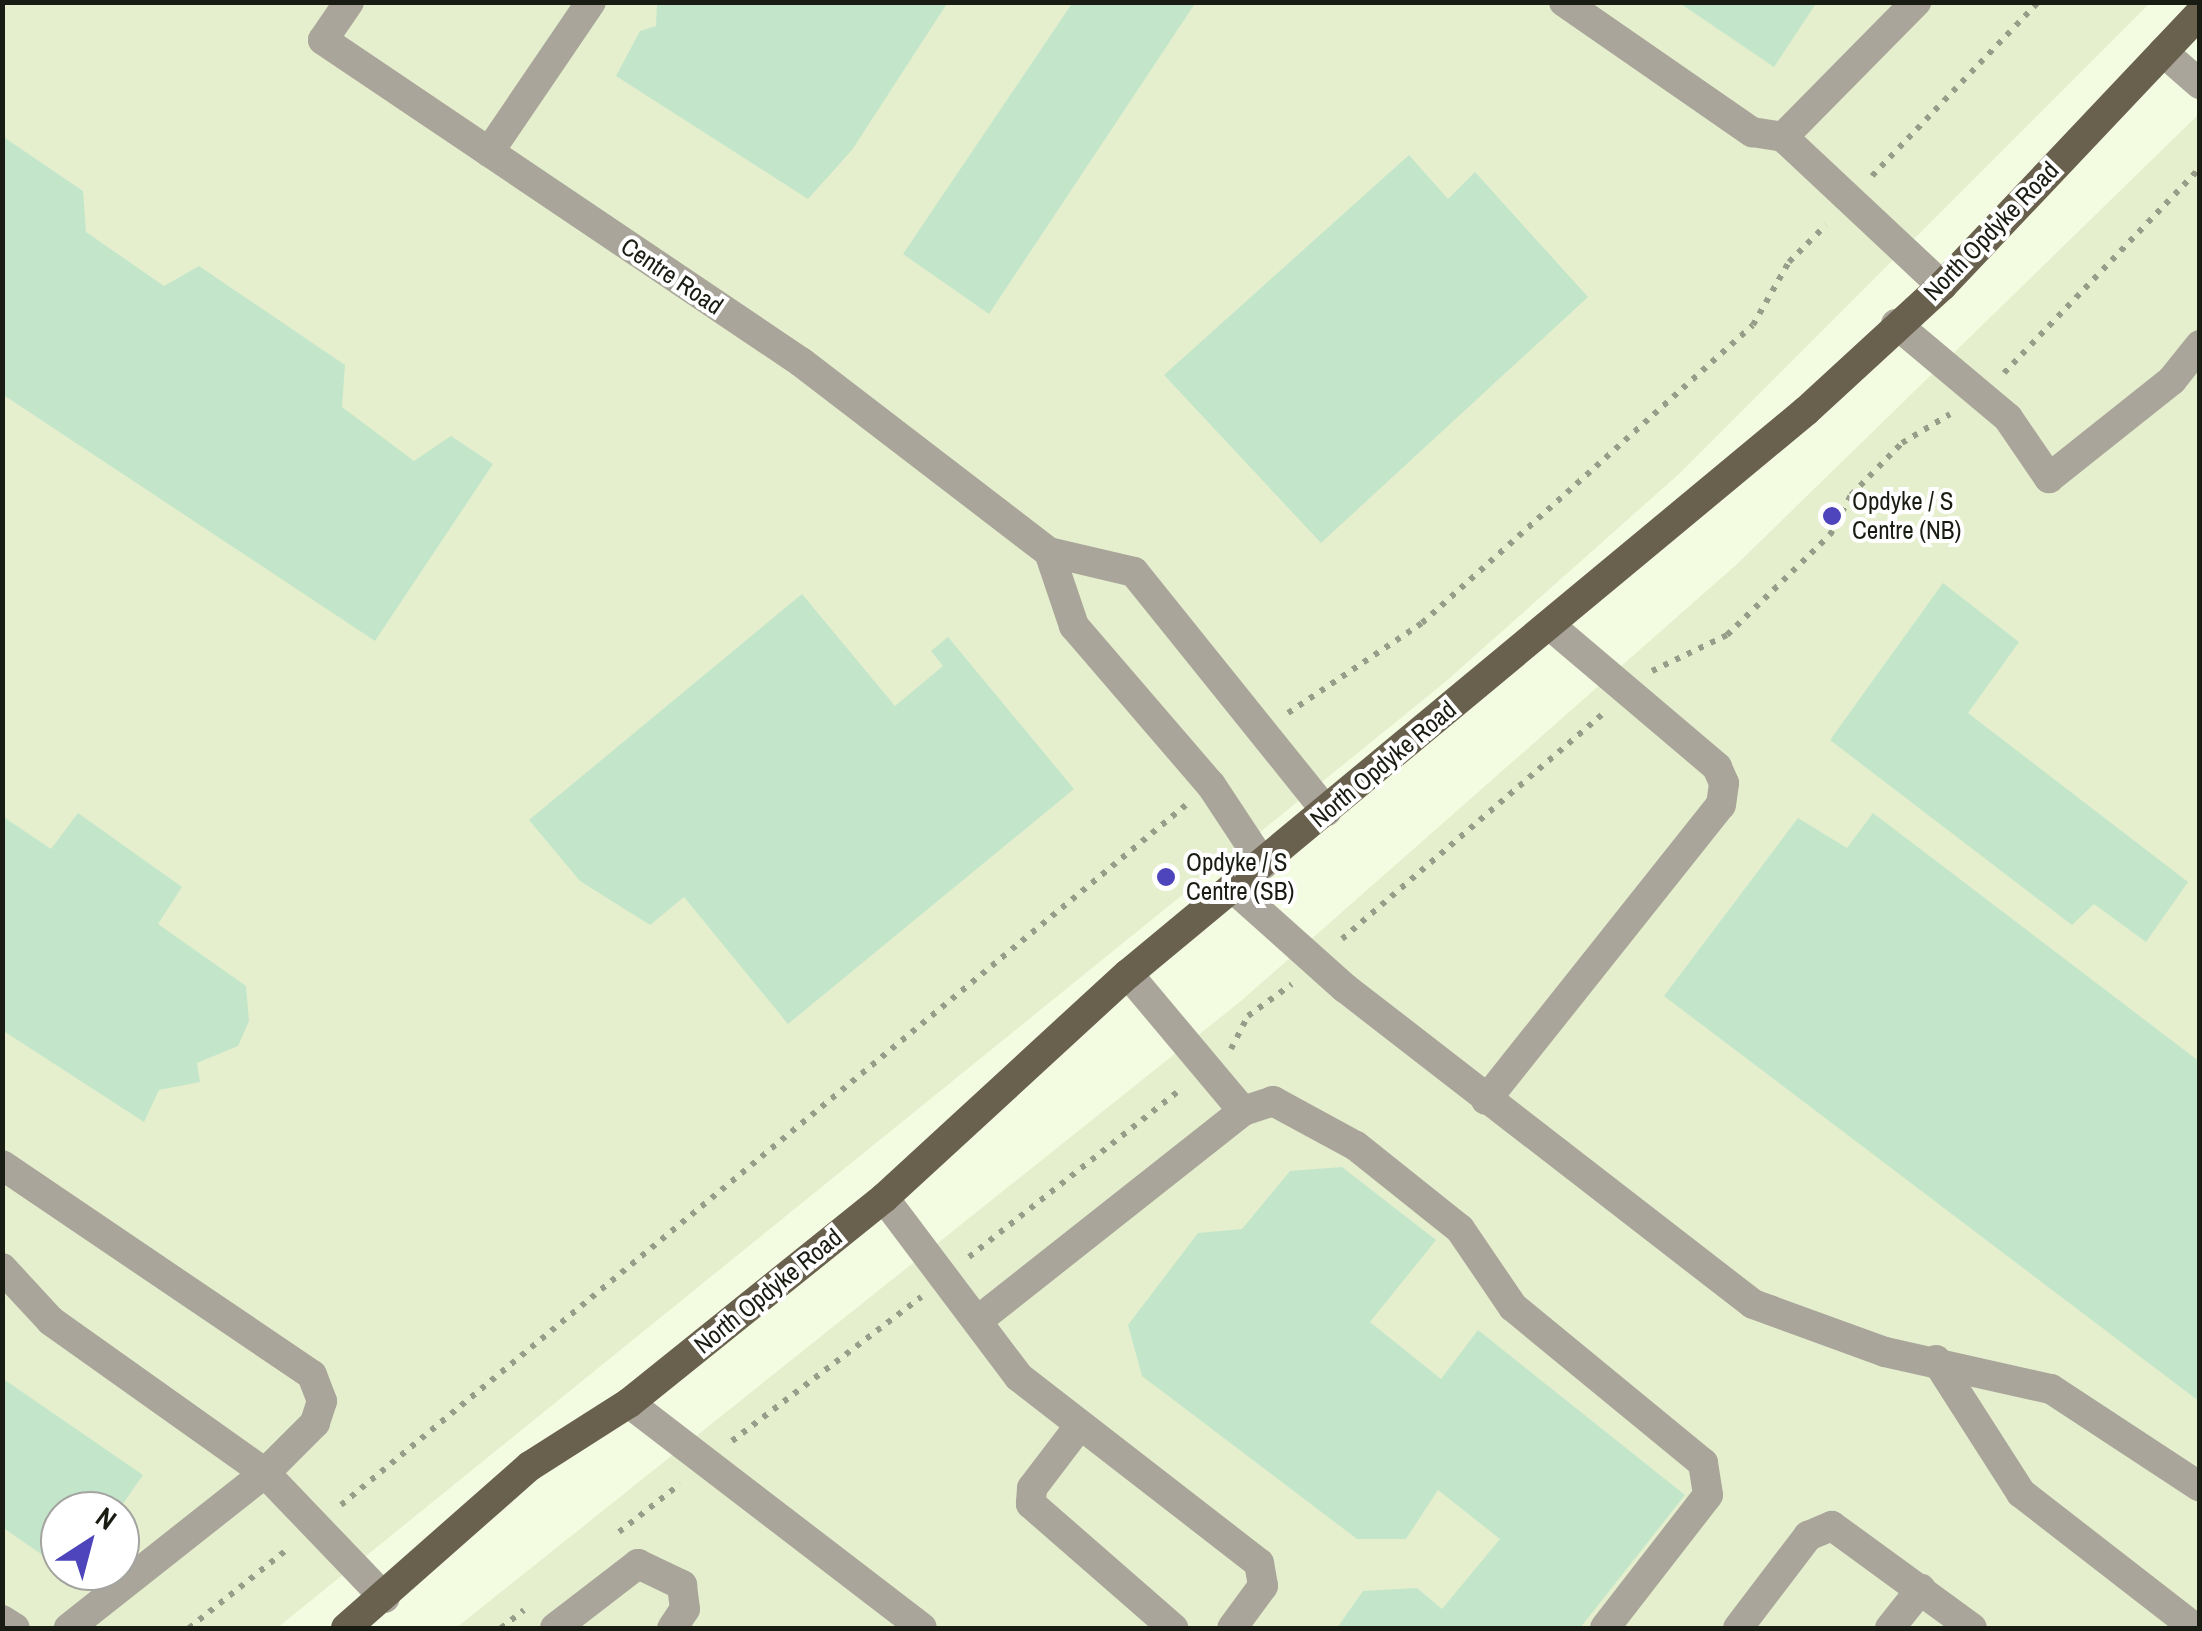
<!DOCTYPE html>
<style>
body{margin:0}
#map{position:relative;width:2202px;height:1631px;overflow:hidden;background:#f3fbe0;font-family:"Archivo Narrow",sans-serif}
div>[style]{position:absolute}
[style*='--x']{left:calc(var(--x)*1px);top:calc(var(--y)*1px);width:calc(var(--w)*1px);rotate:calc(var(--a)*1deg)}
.built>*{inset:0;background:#e5efcd}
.building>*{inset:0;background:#c3e6cb}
.path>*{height:6px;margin-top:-3px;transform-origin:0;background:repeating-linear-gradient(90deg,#989d8a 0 5px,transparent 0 13px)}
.minor>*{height:30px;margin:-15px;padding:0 15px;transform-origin:15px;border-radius:15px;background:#a9a59a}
.major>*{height:30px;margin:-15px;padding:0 15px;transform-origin:15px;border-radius:15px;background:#69614e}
.dots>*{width:28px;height:28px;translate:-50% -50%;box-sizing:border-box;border:5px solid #fff;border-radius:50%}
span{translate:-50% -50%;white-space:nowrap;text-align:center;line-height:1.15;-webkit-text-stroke:8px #fff;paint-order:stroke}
.street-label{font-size:25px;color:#191c12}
.poi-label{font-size:25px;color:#191c12}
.left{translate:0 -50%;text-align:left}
.frame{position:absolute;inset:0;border:5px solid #191c12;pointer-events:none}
.north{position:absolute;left:40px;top:1491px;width:100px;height:100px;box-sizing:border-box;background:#fff;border:2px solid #a3a4a0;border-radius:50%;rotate:36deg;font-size:28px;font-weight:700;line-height:40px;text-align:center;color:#191c12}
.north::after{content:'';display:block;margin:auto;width:35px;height:45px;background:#4e44bb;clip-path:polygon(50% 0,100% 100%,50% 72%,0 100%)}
</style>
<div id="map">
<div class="built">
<i style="clip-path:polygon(evenodd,3px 3px,2150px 3px,1680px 473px,1444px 683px,277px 1628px,3px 1628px,3px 3px,60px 1511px,120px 1511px,120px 1571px,60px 1571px,60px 1511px)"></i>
<i style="clip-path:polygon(2199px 114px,2199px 1628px,456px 1628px,1241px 1001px,1736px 565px)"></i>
</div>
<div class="building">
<i style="clip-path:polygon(657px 2px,948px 2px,852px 150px,808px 199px,616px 76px,640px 31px,656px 26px)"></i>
<i style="clip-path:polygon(1073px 2px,1196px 2px,989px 314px,903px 254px)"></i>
<i style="clip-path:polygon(1678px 2px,1817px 2px,1774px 67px)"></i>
<i style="clip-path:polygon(2px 136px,83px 191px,86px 232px,164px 286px,199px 266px,345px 365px,342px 407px,414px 461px,451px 436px,493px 464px,375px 641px,2px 394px)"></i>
<i style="clip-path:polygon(1409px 155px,1448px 199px,1475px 172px,1588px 297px,1321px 543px,1164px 375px)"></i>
<i style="clip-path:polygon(1943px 583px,2019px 642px,1968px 713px,2188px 882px,2146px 942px,2094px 904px,2072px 925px,1830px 740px)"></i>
<i style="clip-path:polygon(802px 594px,895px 706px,943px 666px,931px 651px,948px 637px,1074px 789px,788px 1024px,684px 897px,650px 925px,580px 881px,529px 820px)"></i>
<i style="clip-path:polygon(78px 813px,182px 887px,158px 924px,246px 986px,249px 1021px,238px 1046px,197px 1063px,200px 1082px,159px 1090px,144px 1122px,2px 1030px,2px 816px,51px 849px)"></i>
<i style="clip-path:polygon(1873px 813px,2200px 1062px,2200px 1402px,1664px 996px,1798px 818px,1847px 848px)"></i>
<i style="clip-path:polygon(1342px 1167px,1436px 1240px,1370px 1322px,1441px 1379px,1478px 1330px,1685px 1495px,1580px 1628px,1337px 1628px,1363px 1591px,1417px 1588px,1442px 1609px,1500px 1539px,1438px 1490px,1406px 1539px,1357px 1539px,1142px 1376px,1128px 1325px,1198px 1233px,1242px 1229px,1290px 1171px)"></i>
<i style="clip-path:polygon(2px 1378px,143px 1475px,118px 1511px,60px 1511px,60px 1567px,2px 1527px)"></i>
</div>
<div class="path">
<i style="--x:1872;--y:176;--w:240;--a:-46.3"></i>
<i style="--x:2004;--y:373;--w:284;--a:-46.3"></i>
<i style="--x:1652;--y:671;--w:83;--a:-25.6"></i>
<i style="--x:1727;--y:635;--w:144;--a:-44.2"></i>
<i style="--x:1830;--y:535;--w:45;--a:-62.3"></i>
<i style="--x:1851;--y:495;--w:73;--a:-45.6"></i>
<i style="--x:1902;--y:443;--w:56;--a:-31.1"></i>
<i style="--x:1288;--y:713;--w:161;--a:-33.9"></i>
<i style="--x:1422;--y:623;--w:445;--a:-42"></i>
<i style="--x:1753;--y:325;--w:73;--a:-60.3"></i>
<i style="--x:1789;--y:262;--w:52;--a:-45"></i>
<i style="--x:1342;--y:939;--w:347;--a:-40.8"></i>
<i style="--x:1231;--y:1049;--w:37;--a:-63"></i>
<i style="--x:1248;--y:1016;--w:54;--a:-36"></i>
<i style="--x:969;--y:1257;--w:272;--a:-38.4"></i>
<i style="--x:732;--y:1441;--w:238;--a:-37.3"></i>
<i style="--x:341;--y:1505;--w:1097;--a:-39.64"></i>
<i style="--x:619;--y:1532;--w:78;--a:-38.2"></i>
<i style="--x:189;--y:1628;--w:128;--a:-38.7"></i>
<i style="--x:501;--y:1628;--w:29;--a:-38"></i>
</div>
<div class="minor">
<i style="--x:349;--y:2;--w:46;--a:124.4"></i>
<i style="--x:323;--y:40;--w:576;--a:33.97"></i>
<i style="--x:801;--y:362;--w:312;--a:37.5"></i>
<i style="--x:1049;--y:552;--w:87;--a:13.2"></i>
<i style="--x:1134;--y:572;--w:307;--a:51.2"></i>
<i style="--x:1564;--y:2;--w:229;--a:34.7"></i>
<i style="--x:1752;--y:132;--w:31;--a:9"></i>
<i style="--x:1783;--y:137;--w:190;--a:-45.4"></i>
<i style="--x:2163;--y:52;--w:49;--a:40.9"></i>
<i style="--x:1783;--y:137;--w:218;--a:43.1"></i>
<i style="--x:489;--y:152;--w:181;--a:-55.8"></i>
<i style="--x:1896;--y:324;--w:146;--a:40"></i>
<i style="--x:2008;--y:418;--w:73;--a:55.7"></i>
<i style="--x:2049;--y:478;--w:157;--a:-38.5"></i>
<i style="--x:2172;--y:380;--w:45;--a:-51.3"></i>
<i style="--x:1049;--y:552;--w:78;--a:71.3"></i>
<i style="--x:1074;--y:626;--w:210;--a:49.3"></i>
<i style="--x:1211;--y:785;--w:95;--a:56.6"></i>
<i style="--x:1233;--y:888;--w:150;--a:41.8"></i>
<i style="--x:1345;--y:988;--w:516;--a:37.76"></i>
<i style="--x:1753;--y:1304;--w:140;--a:20"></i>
<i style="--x:1885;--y:1352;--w:170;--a:12.6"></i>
<i style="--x:2051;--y:1389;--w:178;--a:33.3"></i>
<i style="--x:1128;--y:974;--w:179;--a:50"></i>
<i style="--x:1243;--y:1111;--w:32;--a:-18"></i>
<i style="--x:1273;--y:1101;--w:94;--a:28.5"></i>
<i style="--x:1356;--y:1146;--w:133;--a:38.6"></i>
<i style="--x:1460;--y:1229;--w:94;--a:55.8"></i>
<i style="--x:1513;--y:1307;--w:246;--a:39.4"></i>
<i style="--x:1703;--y:1463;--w:32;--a:81"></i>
<i style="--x:1708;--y:1495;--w:168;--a:127.8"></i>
<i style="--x:1486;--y:1100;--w:377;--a:-51.5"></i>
<i style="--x:1721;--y:805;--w:22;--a:-82"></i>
<i style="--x:1724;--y:783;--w:17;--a:-114"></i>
<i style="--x:1717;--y:767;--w:218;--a:-139.7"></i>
<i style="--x:2;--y:1165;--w:374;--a:34.1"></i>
<i style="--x:312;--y:1375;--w:28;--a:69"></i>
<i style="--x:322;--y:1401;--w:23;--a:108"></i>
<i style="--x:315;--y:1423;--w:71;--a:135"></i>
<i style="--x:265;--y:1473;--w:250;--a:141.7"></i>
<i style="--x:884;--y:1198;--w:224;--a:53"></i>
<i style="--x:1019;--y:1377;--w:304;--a:37.8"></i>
<i style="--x:1259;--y:1563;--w:23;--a:80"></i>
<i style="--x:1263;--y:1586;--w:52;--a:126.4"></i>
<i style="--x:2;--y:1268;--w:72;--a:47.2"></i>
<i style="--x:51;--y:1321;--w:262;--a:35.4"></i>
<i style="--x:265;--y:1473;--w:173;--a:46.2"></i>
<i style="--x:981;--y:1318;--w:334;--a:-38.3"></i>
<i style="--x:1936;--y:1360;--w:158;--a:57.4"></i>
<i style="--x:2021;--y:1493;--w:220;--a:37.8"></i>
<i style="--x:629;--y:1403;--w:369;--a:37.5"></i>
<i style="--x:1080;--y:1425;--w:79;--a:127.3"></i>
<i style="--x:1032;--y:1488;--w:16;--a:94"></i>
<i style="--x:1031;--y:1504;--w:189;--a:41.1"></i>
<i style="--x:2;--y:1620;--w:15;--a:32"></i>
<i style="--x:555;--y:1628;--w:105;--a:-37.6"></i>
<i style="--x:638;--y:1564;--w:49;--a:25.5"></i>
<i style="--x:682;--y:1585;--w:24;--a:83"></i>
<i style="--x:685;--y:1609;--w:23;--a:124"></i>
<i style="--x:1738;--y:1628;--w:116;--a:-52.7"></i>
<i style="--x:1808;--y:1536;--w:26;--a:-23"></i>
<i style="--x:1832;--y:1526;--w:173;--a:36.1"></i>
<i style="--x:1890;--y:1628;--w:50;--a:-51.5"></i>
</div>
<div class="major">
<i style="--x:346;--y:1628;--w:245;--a:-41.4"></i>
<i style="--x:530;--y:1466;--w:117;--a:-32.5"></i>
<i style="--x:629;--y:1403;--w:327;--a:-38.8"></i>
<i style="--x:884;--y:1198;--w:331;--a:-42.6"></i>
<i style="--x:1128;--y:974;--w:881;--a:-39.71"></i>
<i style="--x:1806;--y:411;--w:185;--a:-42.6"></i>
<i style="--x:1942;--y:286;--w:376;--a:-46.6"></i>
</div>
<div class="dots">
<i style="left:1832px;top:516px;background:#4e44bb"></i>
<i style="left:1166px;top:877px;background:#4e44bb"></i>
</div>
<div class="street-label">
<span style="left:1991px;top:231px;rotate:-46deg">North Opdyke Road</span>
<span style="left:672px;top:276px;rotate:34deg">Centre Road</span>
<span style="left:1383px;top:764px;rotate:-40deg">North Opdyke Road</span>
<span style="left:768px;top:1291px;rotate:-39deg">North Opdyke Road</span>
</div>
<div class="poi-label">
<span class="left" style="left:1852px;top:516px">Opdyke / S<br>Centre (NB)</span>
<span class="left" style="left:1186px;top:877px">Opdyke / S<br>Centre (SB)</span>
</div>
<div class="frame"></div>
<div class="north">N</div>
</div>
